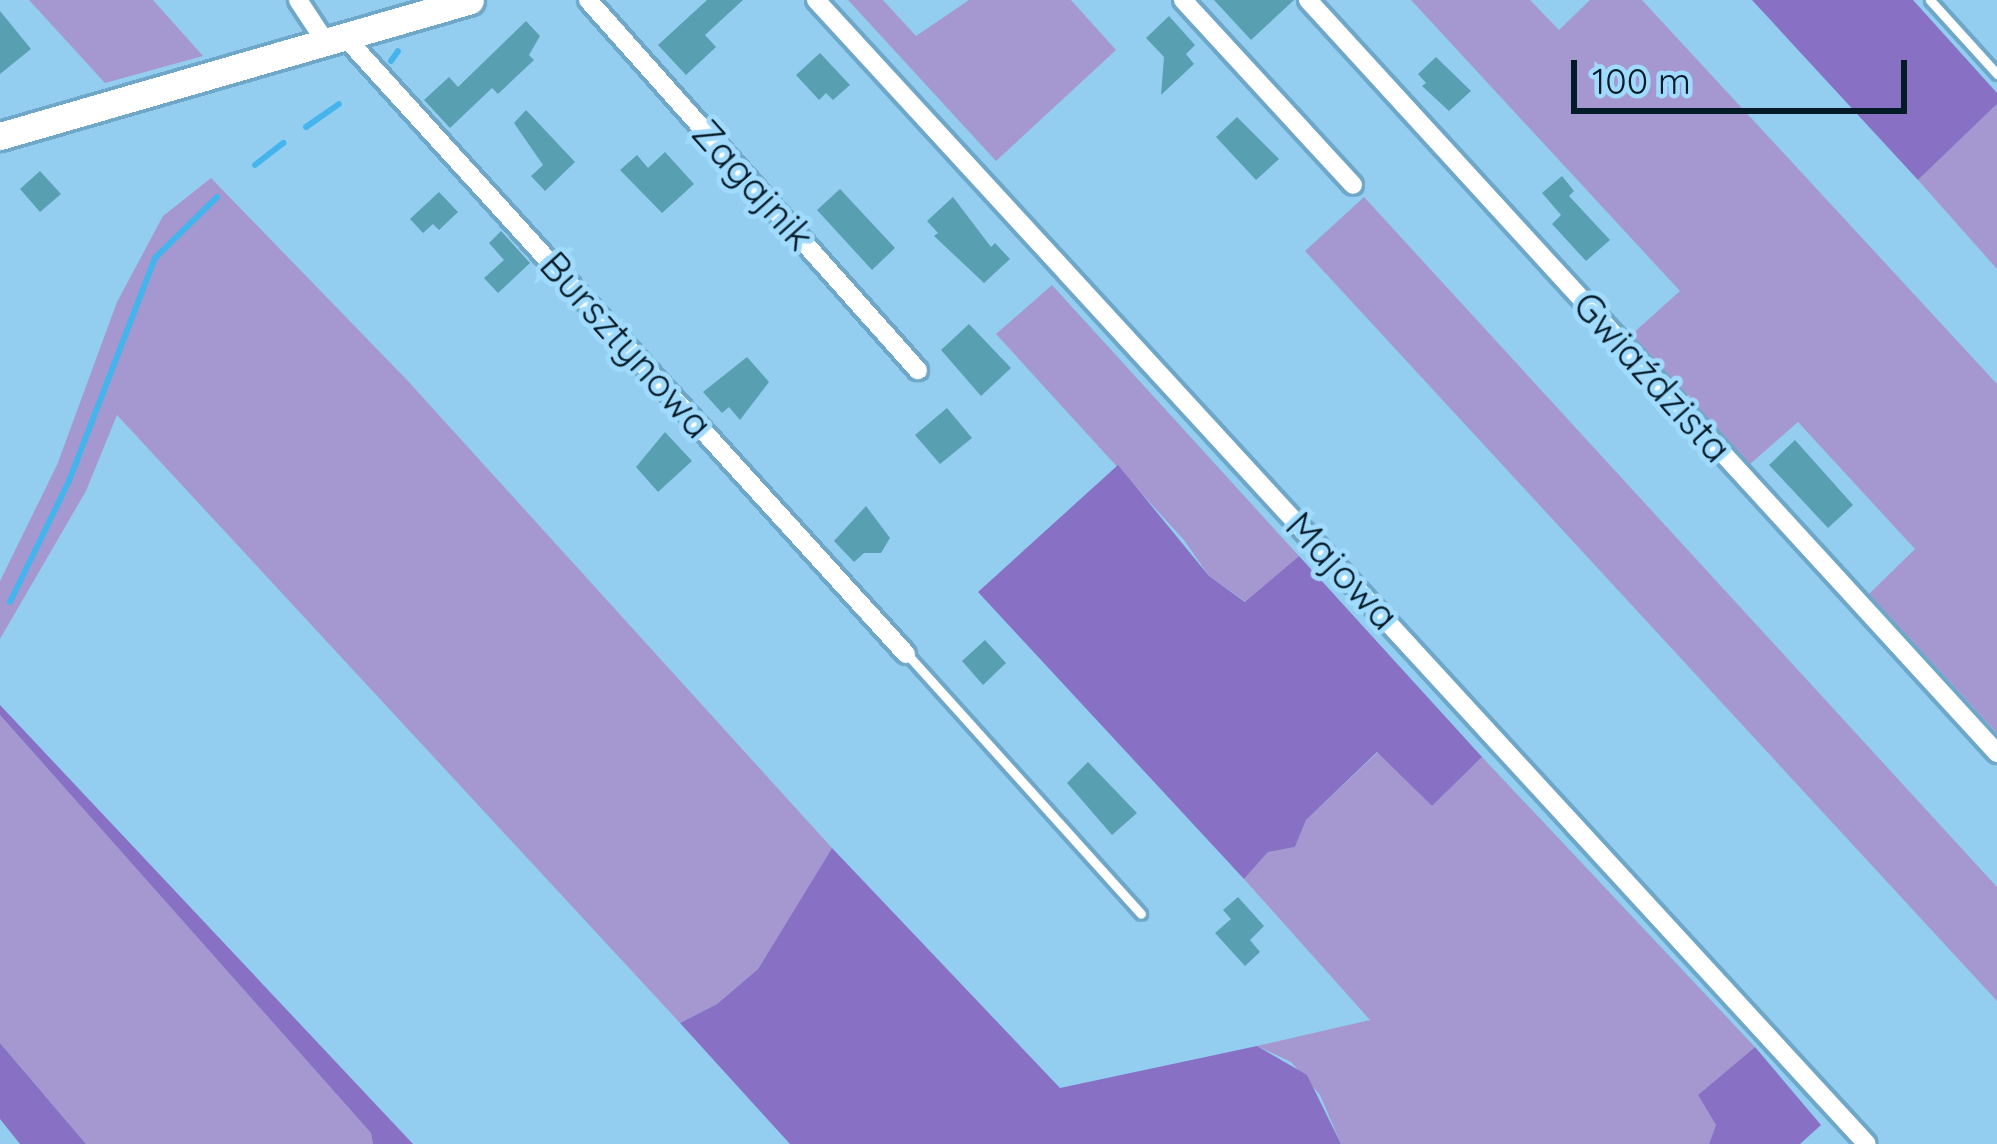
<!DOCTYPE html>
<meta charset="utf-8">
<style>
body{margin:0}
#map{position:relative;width:1997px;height:1144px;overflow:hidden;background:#93cef0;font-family:Quicksand,sans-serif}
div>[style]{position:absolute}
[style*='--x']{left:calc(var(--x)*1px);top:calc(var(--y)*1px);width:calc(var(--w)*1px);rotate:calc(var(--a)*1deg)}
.green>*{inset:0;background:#a598d0}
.forest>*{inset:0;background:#8870c5}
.stream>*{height:6px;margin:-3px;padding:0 3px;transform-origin:3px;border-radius:3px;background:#46b4ec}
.building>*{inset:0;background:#58a0b1}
.roads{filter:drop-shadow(3px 0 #6ea7c8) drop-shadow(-3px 0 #6ea7c8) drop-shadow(0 3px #6ea7c8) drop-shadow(0 -3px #6ea7c8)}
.lane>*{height:9px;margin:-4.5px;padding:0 4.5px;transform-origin:4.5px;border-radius:4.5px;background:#fff}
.street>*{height:18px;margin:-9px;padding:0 9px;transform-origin:9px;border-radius:9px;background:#fff}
.secondary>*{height:27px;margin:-13.5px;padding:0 13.5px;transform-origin:13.5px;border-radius:13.5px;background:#fff}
span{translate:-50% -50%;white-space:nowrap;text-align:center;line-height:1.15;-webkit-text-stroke:10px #a0dbfd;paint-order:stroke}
.street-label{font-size:39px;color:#031a27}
.scale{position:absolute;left:1571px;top:60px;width:336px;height:54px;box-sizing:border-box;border:6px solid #031a27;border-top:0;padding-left:15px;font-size:36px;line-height:42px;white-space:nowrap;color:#031a27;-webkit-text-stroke:9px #a0dbfd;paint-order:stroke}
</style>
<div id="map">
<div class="green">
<i style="clip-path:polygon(29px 0,153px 0,203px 56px,105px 83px)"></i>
<i style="clip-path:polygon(848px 0,883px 0,916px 36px,969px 0,1071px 0,1116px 50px,996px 161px)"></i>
<i style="clip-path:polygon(1411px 0,1530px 0,1559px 30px,1590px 0,1642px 0,1997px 384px,1997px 733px,1869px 594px,1915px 549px,1798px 422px,1749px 465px,1631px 335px,1680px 291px)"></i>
<i style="clip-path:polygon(1997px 104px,1997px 269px,1918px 180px)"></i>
<i style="clip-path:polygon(211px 178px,407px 380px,832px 848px,758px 969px,717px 1004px,680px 1023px,117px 415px,86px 491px,0 639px,0 581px,57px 465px,117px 302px,163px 216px)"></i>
<i style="clip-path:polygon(1364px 197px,1997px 887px,1997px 1001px,1305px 251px)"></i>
<i style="clip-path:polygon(1052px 285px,1299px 556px,1246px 602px,1209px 576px,1184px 540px,996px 334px)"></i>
<i style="clip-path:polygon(0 715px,371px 1133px,373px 1144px,86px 1144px,0 1043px)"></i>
<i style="clip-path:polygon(1378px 752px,1432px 806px,1482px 757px,1755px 1047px,1698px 1095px,1716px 1125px,1709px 1144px,1341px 1144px,1320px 1095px,1291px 1062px,1257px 1046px,1370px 1020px,1244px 879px,1268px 852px,1295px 847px,1306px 820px)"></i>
</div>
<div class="forest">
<i style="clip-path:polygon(1752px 0,1913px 0,1997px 93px,1997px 104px,1918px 180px)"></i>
<i style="clip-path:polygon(1118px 465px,1209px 576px,1245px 602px,1299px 556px,1482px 757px,1432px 806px,1377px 752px,1306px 820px,1295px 847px,1268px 852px,1244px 879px,978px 592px)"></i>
<i style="clip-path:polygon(0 705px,413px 1144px,373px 1144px,371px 1133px,0 715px)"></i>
<i style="clip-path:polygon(832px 848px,1060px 1088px,1257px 1046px,1307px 1075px,1341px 1144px,790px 1144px,680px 1023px,717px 1004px,758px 969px)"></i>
<i style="clip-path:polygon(0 1043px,86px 1144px,20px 1144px,0 1119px)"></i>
<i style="clip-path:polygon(1755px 1047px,1821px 1125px,1800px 1144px,1709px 1144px,1716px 1125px,1698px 1095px)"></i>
</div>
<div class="stream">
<i style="--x:391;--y:61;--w:12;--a:-55"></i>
<i style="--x:306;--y:127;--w:40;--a:-34.9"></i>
<i style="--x:255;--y:165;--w:36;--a:-38"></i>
<i style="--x:10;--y:602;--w:135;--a:-64"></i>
<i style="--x:69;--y:481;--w:239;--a:-68.9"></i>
<i style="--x:155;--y:258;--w:87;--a:-44.5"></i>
</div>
<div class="building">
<i style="clip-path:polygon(707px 0,743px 0,705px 35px,716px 47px,686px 75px,658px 45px)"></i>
<i style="clip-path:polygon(1214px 0,1294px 0,1251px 40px)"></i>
<i style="clip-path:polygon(0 11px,31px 49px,0 74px)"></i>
<i style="clip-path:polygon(1169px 16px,1195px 45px,1186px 54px,1194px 64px,1161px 95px,1164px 57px,1146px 38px)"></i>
<i style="clip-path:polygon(526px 21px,540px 36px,529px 55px,534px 60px,498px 94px,492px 88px,450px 128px,424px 100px,449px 77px,458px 87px)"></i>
<i style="clip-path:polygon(820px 53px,850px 85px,833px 100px,826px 93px,819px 100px,796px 75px)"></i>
<i style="clip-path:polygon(1436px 57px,1471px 91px,1449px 111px,1422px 86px,1426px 83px,1418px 74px)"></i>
<i style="clip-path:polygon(526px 110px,575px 162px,545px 191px,531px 176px,543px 165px,514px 123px)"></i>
<i style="clip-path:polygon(1237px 117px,1279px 159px,1256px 180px,1216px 137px)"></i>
<i style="clip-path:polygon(665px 152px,694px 184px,662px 213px,620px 170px,637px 155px,648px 168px)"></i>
<i style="clip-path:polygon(40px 171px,61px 194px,40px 212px,20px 189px)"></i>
<i style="clip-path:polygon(1562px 176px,1574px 191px,1569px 196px,1610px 240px,1586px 261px,1552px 224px,1561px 215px,1542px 193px)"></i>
<i style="clip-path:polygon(840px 189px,895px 248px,872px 270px,817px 210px)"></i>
<i style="clip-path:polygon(439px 192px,458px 212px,439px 230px,433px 224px,423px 233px,410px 219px)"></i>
<i style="clip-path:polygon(953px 197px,991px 247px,995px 243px,1010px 259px,984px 283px,934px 236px,938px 233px,927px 221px)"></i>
<i style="clip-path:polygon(501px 231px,530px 263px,498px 293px,484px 278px,504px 260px,489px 243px)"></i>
<i style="clip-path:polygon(969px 324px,1011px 368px,981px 396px,941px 350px)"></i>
<i style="clip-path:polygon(747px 357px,769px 382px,740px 420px,729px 407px,722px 413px,703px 392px)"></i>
<i style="clip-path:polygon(947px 408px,972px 438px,940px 464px,915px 435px)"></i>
<i style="clip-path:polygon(665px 432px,692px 461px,658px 492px,636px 467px)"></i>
<i style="clip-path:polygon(1795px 440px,1853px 505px,1828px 528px,1769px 465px)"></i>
<i style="clip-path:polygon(866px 506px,890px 538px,881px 553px,864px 553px,854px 562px,834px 541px)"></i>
<i style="clip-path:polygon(985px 640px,1006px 663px,983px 685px,962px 661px)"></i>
<i style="clip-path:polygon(1088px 762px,1137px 813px,1112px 835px,1067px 783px)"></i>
<i style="clip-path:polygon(1238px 897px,1264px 926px,1250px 940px,1260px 952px,1245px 966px,1215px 933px,1231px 919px,1223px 910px)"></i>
</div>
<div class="roads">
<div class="lane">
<i style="--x:1930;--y:0;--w:100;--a:47.8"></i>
<i style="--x:908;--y:655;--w:348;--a:48"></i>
</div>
<div class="street">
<i style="--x:298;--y:0;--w:49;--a:56.6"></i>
<i style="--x:588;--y:0;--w:496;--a:48.3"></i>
<i style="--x:816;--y:0;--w:1553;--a:47.43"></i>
<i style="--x:1183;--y:0;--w:251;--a:47.4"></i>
<i style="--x:1308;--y:0;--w:1021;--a:47.54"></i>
<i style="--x:345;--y:37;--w:834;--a:47.72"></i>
</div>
<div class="secondary">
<i style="--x:0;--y:136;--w:489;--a:-16.1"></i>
</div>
</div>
<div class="street-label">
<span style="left:753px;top:185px;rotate:48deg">Zagajnik</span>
<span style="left:626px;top:345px;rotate:48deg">Bursztynowa</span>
<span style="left:1652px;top:377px;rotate:48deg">Gwiaździsta</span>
<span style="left:1342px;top:571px;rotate:47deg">Majowa</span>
</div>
<div class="scale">100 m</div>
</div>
